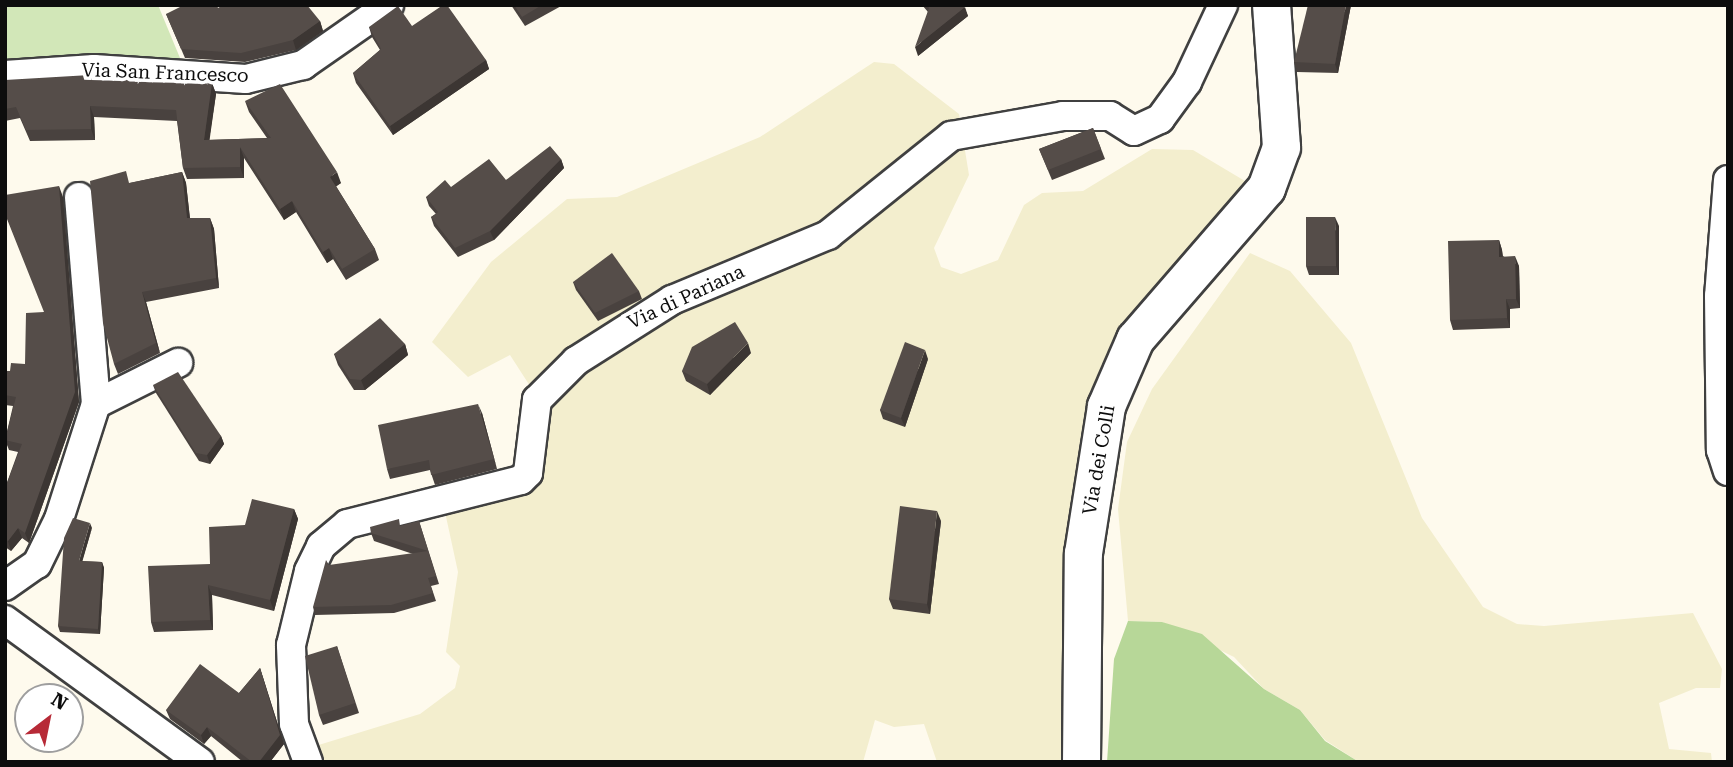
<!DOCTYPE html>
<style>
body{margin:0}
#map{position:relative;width:1733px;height:767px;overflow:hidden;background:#fefaed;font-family:"Roboto Serif",serif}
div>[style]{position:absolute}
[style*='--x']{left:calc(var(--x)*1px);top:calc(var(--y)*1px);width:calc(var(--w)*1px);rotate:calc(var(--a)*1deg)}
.farmland>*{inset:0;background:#f3eece}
.green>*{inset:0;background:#d2e7b8}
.forest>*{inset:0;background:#b7d798}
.roads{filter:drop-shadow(2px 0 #404040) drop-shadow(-2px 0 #404040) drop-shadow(0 2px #404040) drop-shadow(0 -2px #404040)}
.minor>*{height:28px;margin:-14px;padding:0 14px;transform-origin:14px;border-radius:14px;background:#fff}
.tertiary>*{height:37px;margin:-18.5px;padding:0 18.5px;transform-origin:18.5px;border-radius:18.5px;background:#fff}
.wall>*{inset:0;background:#49423f}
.shaded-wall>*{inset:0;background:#3c3633}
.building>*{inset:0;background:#554d49}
span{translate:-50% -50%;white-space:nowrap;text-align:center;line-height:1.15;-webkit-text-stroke:7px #fff;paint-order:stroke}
.street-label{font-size:19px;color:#0d0d0d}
.frame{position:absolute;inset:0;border:7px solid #0d0d0d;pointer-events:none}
.north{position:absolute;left:14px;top:683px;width:70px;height:70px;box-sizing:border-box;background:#fff;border:2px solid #9e9e9e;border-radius:50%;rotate:32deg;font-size:19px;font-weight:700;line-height:28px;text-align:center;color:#0d0d0d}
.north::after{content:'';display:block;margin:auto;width:24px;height:32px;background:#b72a37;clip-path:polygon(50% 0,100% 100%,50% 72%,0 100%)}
</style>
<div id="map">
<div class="farmland">
<i style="clip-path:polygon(874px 62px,894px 64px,959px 114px,969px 175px,934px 248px,941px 267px,961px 274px,998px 260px,1024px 205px,1042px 193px,1083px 191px,1152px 149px,1193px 150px,1255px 187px,1117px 364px,1069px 762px,937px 762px,924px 724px,894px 727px,875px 720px,863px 762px,318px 762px,312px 747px,420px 714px,455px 688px,460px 666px,446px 652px,458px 572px,445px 512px,521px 489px,548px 414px,510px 355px,468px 377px,432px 342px,491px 262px,567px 199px,617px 197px,760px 137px)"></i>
<i style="clip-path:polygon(1250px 253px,1290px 271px,1351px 343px,1422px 518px,1483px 607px,1517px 624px,1544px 626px,1693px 613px,1722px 669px,1720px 688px,1696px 688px,1659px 703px,1669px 749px,1711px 753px,1712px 762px,1359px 762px,1325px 740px,1300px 710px,1264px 689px,1234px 657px,1162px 622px,1128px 621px,1118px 509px,1127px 442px,1152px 389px)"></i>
</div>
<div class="green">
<i style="clip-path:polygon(5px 5px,158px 5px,180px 58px,5px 62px)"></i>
</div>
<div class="forest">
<i style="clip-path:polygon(1128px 621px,1162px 622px,1202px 634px,1264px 689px,1300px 710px,1325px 741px,1359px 762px,1107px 762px,1114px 659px)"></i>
</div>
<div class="roads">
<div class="minor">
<i style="--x:5;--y:75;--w:89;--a:-3.9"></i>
<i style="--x:94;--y:69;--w:152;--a:3.8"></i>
<i style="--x:246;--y:79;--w:59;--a:-13.8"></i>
<i style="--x:303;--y:65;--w:105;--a:-34.9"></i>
<i style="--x:1728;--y:180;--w:116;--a:94.4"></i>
<i style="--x:1719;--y:296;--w:154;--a:89.3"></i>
<i style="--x:1721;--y:450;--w:22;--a:72"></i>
<i style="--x:79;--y:197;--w:208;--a:85.3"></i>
<i style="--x:5;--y:586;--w:39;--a:-35"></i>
<i style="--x:37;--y:564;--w:50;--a:-63.9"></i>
<i style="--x:59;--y:519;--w:121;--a:-72.2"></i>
<i style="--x:96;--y:404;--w:92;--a:-26.6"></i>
<i style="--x:5;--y:620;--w:241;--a:36.1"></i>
<i style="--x:308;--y:762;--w:40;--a:-110.2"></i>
<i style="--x:294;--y:724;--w:79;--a:-92.2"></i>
<i style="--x:291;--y:645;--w:76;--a:-76.3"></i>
<i style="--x:309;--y:571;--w:28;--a:-64"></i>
<i style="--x:321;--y:546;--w:34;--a:-40"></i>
<i style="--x:347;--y:524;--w:179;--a:-14.2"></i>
<i style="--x:521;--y:480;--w:10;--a:-45"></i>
<i style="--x:528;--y:473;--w:74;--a:-83"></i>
<i style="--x:537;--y:400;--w:55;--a:-45"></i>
<i style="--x:576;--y:361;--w:114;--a:-32.4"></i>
<i style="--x:672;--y:300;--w:169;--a:-22.6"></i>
<i style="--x:828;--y:235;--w:158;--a:-38.8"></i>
<i style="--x:951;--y:136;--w:114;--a:-10.1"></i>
<i style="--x:1063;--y:116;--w:47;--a:0"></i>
<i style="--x:1110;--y:116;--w:28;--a:32"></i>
<i style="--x:1134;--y:131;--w:29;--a:-25"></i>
<i style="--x:1160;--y:119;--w:46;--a:-53.9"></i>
<i style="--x:1187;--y:82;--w:85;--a:-64.9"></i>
</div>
<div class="tertiary">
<i style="--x:1081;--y:762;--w:209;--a:-89.5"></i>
<i style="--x:1083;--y:553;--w:149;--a:-81.1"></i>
<i style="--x:1106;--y:406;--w:73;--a:-66.6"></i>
<i style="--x:1135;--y:339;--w:200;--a:-49.1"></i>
<i style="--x:1266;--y:188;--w:44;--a:-69.9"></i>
<i style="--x:1281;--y:147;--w:142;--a:-94"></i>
</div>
</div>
<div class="wall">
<i style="clip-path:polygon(511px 5px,563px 5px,525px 26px)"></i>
<i style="clip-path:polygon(922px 5px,963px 5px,968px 16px,918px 56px,928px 12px)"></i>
<i style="clip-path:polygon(1351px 5px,1338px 73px,1297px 72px,1294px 62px)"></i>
<i style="clip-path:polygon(218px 8px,320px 21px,323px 31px,296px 50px,245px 62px,185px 58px,166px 14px)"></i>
<i style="clip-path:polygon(412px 26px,486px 60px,489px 69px,393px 135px,356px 83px,353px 73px,380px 50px,372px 37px,369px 27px)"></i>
<i style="clip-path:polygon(5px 80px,212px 83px,216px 94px,209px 140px,267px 138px,249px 112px,245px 101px,341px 183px,336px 186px,375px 249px,379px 260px,346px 280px,333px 259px,327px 263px,296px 212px,284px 220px,244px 158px,244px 178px,187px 179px,183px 168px,177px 121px,94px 117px,95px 140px,30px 141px,20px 118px,5px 121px)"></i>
<i style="clip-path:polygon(1093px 128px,1105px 159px,1052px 180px,1039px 149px)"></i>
<i style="clip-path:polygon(561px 159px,564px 168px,494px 240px,458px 257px,434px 226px,431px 217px,436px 214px,429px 206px,426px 197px,506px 180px)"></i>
<i style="clip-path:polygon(182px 172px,186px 183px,190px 218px,210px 218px,214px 229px,219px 288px,146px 302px,160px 353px,118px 374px,114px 364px,130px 183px)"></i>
<i style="clip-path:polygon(63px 197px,79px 402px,29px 543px,22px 538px,11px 551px,5px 547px,5px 488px,18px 452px,9px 450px,5px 440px,13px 406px,5px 405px,5px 371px,10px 371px,25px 364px,44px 312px)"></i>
<i style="clip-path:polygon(1339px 226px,1339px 275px,1309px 275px,1306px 266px)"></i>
<i style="clip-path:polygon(1499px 240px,1502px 250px,1503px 256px,1519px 266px,1520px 308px,1510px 309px,1510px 328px,1453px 330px,1450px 320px)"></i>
<i style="clip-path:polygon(573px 282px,639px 291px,642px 299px,598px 321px,576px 290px)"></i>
<i style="clip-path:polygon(405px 344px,408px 355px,365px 390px,354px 390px,338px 365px,334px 354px)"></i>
<i style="clip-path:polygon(751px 353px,710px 395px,686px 381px,682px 371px)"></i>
<i style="clip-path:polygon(928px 359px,905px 427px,883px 419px,880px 410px)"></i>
<i style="clip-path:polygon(153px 385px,221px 436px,224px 444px,210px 464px,199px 461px,156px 393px)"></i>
<i style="clip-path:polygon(482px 413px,497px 469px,435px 485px,430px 470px,390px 479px,387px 469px)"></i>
<i style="clip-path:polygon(294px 509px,298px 519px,274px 611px,212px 595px,213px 630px,154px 632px,151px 622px,210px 564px,245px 525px)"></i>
<i style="clip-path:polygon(419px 521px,439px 584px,431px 586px,436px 601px,394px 613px,315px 615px,313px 607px,413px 554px,374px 541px,371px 533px)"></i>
<i style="clip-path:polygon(941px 521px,930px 614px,893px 609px,889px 599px)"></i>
<i style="clip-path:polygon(92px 528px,82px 561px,102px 562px,104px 568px,100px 634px,60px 632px,58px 626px)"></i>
<i style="clip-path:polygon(337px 646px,359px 713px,323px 725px,319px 715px)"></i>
<i style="clip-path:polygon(260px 668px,284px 744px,270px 762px,243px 762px,211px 736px,204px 744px,170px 719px,166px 710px,239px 693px)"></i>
</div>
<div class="shaded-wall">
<i style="clip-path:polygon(1346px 5px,1351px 5px,1338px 73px,1335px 64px)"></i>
<i style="clip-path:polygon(965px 7px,968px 16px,918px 56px,915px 47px)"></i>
<i style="clip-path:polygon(320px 21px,323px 31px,296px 50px,293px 40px)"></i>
<i style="clip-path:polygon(486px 60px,489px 69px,393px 135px,390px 126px)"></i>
<i style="clip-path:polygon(212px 83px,216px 94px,208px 151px,204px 140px)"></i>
<i style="clip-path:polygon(90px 106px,94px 117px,95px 140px,91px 129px)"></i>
<i style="clip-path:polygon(240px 147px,244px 158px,244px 178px,240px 167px)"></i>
<i style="clip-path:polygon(561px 159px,564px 168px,494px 240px,490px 231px)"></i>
<i style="clip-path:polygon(182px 172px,186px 183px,191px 229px,187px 218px)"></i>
<i style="clip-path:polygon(337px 172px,341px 183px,334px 188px,330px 177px)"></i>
<i style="clip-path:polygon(59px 186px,63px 197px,79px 402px,29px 543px,25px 533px)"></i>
<i style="clip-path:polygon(292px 201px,296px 212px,284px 220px,280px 209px)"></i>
<i style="clip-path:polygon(1335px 217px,1339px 226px,1339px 275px,1336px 266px)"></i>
<i style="clip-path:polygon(210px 218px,214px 229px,219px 288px,216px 278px)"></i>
<i style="clip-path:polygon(1499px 240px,1502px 250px,1503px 266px,1499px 257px)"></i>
<i style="clip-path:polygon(329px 248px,333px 259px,327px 263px,323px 252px)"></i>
<i style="clip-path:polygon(1515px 256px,1519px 266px,1520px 308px,1516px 299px)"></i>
<i style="clip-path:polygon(142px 292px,146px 302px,160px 353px,156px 343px)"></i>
<i style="clip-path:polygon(1506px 299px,1510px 309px,1510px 328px,1507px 318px)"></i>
<i style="clip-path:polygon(748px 343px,751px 353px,710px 395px,707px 384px)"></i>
<i style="clip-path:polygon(405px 344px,408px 355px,365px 390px,361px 380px)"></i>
<i style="clip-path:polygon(925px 350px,928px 359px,905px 427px,901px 418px)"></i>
<i style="clip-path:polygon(478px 404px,482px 413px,497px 469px,494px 459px)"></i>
<i style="clip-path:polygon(221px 436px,224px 444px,210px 464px,207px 455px)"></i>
<i style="clip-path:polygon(294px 509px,298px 519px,274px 611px,270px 600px)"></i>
<i style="clip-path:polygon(937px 511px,941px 521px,930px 614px,927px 604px)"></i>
<i style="clip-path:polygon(90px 523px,92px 528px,81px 566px,79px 561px)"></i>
<i style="clip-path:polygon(18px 528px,22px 538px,11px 551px,8px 541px)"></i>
<i style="clip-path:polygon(102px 562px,104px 568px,100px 634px,98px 629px)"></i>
<i style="clip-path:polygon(208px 585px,212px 595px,213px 630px,210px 620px)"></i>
<i style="clip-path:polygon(260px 668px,284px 744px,270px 762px,259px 762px)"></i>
<i style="clip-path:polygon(207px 727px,211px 736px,204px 744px,201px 735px)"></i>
</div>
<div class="building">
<i style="clip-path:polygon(184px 5px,217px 5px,218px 8px,223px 5px,307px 5px,320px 21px,293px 40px,241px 53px,181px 49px,166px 14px)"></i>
<i style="clip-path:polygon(443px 5px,447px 5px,486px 60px,390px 126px,353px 73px,381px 49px,369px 27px,398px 6px,412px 26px)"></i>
<i style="clip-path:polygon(514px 5px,542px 5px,522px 17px)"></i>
<i style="clip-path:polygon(927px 5px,963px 5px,965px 7px,915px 47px,929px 8px)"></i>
<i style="clip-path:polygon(1308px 5px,1346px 5px,1335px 64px,1294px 62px)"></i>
<i style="clip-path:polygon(90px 75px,212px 83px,204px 140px,271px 138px,245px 101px,280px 84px,337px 172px,330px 177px,375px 249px,342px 269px,329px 248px,323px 252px,292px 201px,280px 209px,240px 147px,240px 167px,183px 168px,176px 110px,90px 106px,91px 129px,26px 130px,16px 107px,5px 109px,5px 80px)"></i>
<i style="clip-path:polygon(1093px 128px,1101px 149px,1048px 170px,1039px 149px)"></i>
<i style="clip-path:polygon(550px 146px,561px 159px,490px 231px,455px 248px,431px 217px,438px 212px,426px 197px,445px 180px,451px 187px,489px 159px,506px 180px)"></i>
<i style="clip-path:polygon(126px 171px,129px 183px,182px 172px,187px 218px,210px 218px,216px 278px,142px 292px,156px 343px,114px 364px,103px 323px,90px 181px)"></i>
<i style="clip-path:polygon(59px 186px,75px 392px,25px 533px,18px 528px,8px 541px,5px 539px,5px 488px,22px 444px,5px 440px,16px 397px,5px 395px,5px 371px,10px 371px,11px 363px,25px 364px,26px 313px,44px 312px,5px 214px,5px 195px)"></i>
<i style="clip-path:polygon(1306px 217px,1335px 217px,1336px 266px,1306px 266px)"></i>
<i style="clip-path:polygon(1499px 240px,1499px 257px,1515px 256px,1516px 299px,1506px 299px,1507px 318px,1450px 320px,1448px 241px)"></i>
<i style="clip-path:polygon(612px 253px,639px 291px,595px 313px,573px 282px)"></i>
<i style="clip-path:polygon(380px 318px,405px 344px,361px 380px,350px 379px,334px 354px)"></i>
<i style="clip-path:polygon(735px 322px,748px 343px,707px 384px,682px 371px,692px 347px)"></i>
<i style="clip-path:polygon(905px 342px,925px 350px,901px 418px,880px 410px)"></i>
<i style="clip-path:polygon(178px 372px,221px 436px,207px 455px,196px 453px,153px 385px)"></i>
<i style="clip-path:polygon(478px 404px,494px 459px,431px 475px,429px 460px,387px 469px,378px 425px)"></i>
<i style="clip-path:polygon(252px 499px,294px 509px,270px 600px,208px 585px,210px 620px,151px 622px,148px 566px,210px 564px,209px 527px,245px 525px)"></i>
<i style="clip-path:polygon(900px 506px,937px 511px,927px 604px,889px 599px)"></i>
<i style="clip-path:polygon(73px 518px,90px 523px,79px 561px,102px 562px,98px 629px,58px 626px,64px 538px)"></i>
<i style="clip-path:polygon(399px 519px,400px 526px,419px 521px,436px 576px,428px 578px,433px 593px,391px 605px,313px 607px,326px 560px,329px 565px,428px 551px,371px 533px,370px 527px)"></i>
<i style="clip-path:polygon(337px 646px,355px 703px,319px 715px,305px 656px)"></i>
<i style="clip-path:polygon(200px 664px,239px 693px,260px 668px,280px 735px,259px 762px,252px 762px,207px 727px,201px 735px,166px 710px)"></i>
</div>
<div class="street-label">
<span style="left:165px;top:73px;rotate:2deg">Via San Francesco</span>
<span style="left:686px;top:297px;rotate:-25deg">Via di Pariana</span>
<span style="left:1099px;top:460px;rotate:-80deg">Via dei Colli</span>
</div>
<div class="frame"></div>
<div class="north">N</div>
</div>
